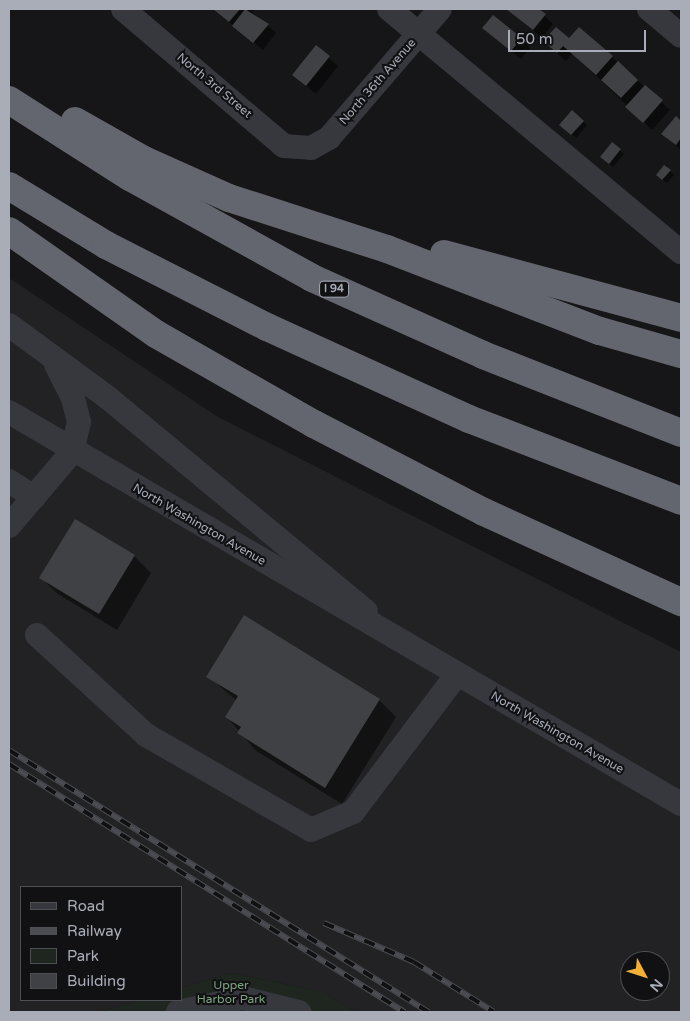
<!DOCTYPE html>
<style>
body{margin:0}
#map{position:relative;width:690px;height:1021px;overflow:hidden;background:#161618;font-family:"Varela Round",sans-serif}
div>[style]{position:absolute}
[style*='--x']{left:calc(var(--x)*1px);top:calc(var(--y)*1px);width:calc(var(--w)*1px);rotate:calc(var(--a)*1deg)}
.built>*{inset:0;background:#222225}
.green>*{inset:0;background:#1e261f}
.shadow>*{inset:0;background:#0007}
.building>*{inset:0;background:#404145}
.minor>*{height:24px;margin:-12px;padding:0 12px;transform-origin:12px;border-radius:12px;background:#37383d}
.highway>*{height:28px;margin:-14px;padding:0 14px;transform-origin:14px;border-radius:14px;background:#63666e}
.rail>*{height:5.5px;margin-top:-2.75px;transform-origin:0;background:repeating-linear-gradient(90deg,#111113 0 11px,#4a4c52 0 22px);box-sizing:border-box;border-block:1px solid #4a4c52}
span{translate:-50% -50%;white-space:nowrap;text-align:center;line-height:1.15;-webkit-text-stroke:4.5px #111113;paint-order:stroke}
.shield-label span{padding:1px 4px;background:#111113;border:1px solid;border-radius:4px;-webkit-text-stroke-width:0}
.shield-label{font-size:11px;color:#a8adb8;font-weight:700}
.street-label{font-size:12px;color:#a8adb8}
.park-label{font-size:12px;color:#7fa381}
.frame{position:absolute;inset:0;border:10px solid #a8adb8;pointer-events:none}
.legend{position:absolute;left:20px;top:886px;width:162px;height:115px;box-sizing:border-box;background:#111113;border:1px solid #4d4f55;margin:0;padding:6px 9px;list-style:none;font-size:15px;color:#a8adb8}
.legend li{display:flex;align-items:center;gap:10px;height:25px}
.legend b{width:25px;border:1px solid #4d4f55}
.north{position:absolute;left:620px;top:951px;width:50px;height:50px;box-sizing:border-box;background:#111113;border:1px solid #4d4f55;border-radius:50%;rotate:130deg;font-size:14px;font-weight:700;line-height:20px;text-align:center;color:#a8adb8}
.north::after{content:'';display:block;margin:auto;width:18px;height:22px;background:#f2b134;clip-path:polygon(50% 0,100% 100%,50% 72%,0 100%)}
.scale{position:absolute;left:508px;top:30px;width:138px;height:22px;box-sizing:border-box;border:2px solid #a8adb8;border-top:0;padding-left:6px;font-size:15px;line-height:18px;white-space:nowrap;color:#a8adb8;-webkit-text-stroke:4px #111113;paint-order:stroke}
</style>
<div id="map">
<div class="built">
<i style="clip-path:polygon(evenodd,9px 278px,218px 417px,681px 652px,681px 1012px,355px 1012px,323px 992px,231px 973px,181px 988px,181px 887px,21px 887px,21px 1000px,141px 1000px,99px 1012px,9px 1012px,9px 278px,630px 961px,660px 961px,660px 991px,630px 991px,630px 961px)"></i>
</div>
<div class="green">
<i style="clip-path:polygon(231px 973px,323px 992px,355px 1012px,99px 1012px,141px 1000px,181px 1000px,181px 988px)"></i>
</div>
<div class="shadow">
<i style="clip-path:polygon(214px 9px,255px 9px,252px 12px,276px 33px,263px 50px)"></i>
<i style="clip-path:polygon(507px 9px,537px 9px,553px 24px,542px 38px)"></i>
<i style="clip-path:polygon(493px 17px,530px 48px,521px 59px,484px 28px)"></i>
<i style="clip-path:polygon(569px 40px,612px 57px,670px 110px,652px 130px,573px 53px,566px 61px,553px 50px)"></i>
<i style="clip-path:polygon(316px 47px,338px 66px,316px 94px,303px 83px)"></i>
<i style="clip-path:polygon(573px 112px,587px 125px,576px 138px,561px 125px)"></i>
<i style="clip-path:polygon(676px 118px,681px 122px,681px 150px,663px 134px)"></i>
<i style="clip-path:polygon(613px 144px,624px 154px,613px 167px,606px 161px)"></i>
<i style="clip-path:polygon(670px 171px,674px 175px,667px 183px,662px 179px)"></i>
<i style="clip-path:polygon(134px 556px,151px 573px,117px 630px,58px 594px,41px 578px)"></i>
<i style="clip-path:polygon(245px 617px,379px 700px,396px 717px,342px 804px,255px 750px,227px 717px,237px 701px,208px 676px)"></i>
</div>
<div class="building">
<i style="clip-path:polygon(213px 9px,240px 9px,229px 22px)"></i>
<i style="clip-path:polygon(245px 9px,269px 24px,253px 43px,232px 26px)"></i>
<i style="clip-path:polygon(506px 9px,539px 9px,546px 14px,533px 30px)"></i>
<i style="clip-path:polygon(493px 15px,522px 38px,511px 51px,482px 28px)"></i>
<i style="clip-path:polygon(556px 27px,569px 38px,579px 27px,613px 56px,596px 75px,563px 46px,557px 53px,543px 41px)"></i>
<i style="clip-path:polygon(316px 45px,330px 56px,306px 86px,292px 75px)"></i>
<i style="clip-path:polygon(618px 61px,638px 80px,621px 98px,601px 80px)"></i>
<i style="clip-path:polygon(645px 85px,663px 100px,643px 123px,625px 107px)"></i>
<i style="clip-path:polygon(572px 110px,584px 121px,571px 135px,559px 125px)"></i>
<i style="clip-path:polygon(676px 116px,681px 121px,681px 138px,676px 145px,661px 134px)"></i>
<i style="clip-path:polygon(612px 142px,621px 149px,609px 164px,600px 157px)"></i>
<i style="clip-path:polygon(664px 165px,671px 170px,662px 180px,656px 175px)"></i>
<i style="clip-path:polygon(75px 519px,135px 555px,99px 614px,39px 578px)"></i>
<i style="clip-path:polygon(244px 615px,380px 699px,325px 788px,237px 733px,241px 727px,225px 717px,238px 696px,206px 677px)"></i>
</div>
<div class="minor">
<i style="--x:123;--y:9;--w:211;--a:40.4"></i>
<i style="--x:284;--y:146;--w:27;--a:4"></i>
<i style="--x:311;--y:148;--w:21;--a:-29"></i>
<i style="--x:329;--y:138;--w:170;--a:-49.3"></i>
<i style="--x:389;--y:9;--w:380;--a:39.8"></i>
<i style="--x:649;--y:9;--w:42;--a:40.2"></i>
<i style="--x:9;--y:325;--w:122;--a:36.3"></i>
<i style="--x:107;--y:397;--w:336;--a:39.6"></i>
<i style="--x:9;--y:412;--w:778;--a:30.26"></i>
<i style="--x:9;--y:481;--w:30;--a:33"></i>
<i style="--x:9;--y:526;--w:97;--a:-49.6"></i>
<i style="--x:72;--y:452;--w:31;--a:-77"></i>
<i style="--x:79;--y:422;--w:25;--a:-104"></i>
<i style="--x:73;--y:398;--w:37;--a:-117"></i>
<i style="--x:37;--y:635;--w:148;--a:42.5"></i>
<i style="--x:146;--y:735;--w:190;--a:29.9"></i>
<i style="--x:311;--y:830;--w:46;--a:-23.2"></i>
<i style="--x:353;--y:812;--w:171;--a:-52.9"></i>
<i style="--x:178;--y:1012;--w:66;--a:-12.2"></i>
<i style="--x:243;--y:998;--w:58;--a:14"></i>
</div>
<div class="highway">
<i style="--x:9;--y:100;--w:143;--a:32.5"></i>
<i style="--x:130;--y:177;--w:208;--a:29"></i>
<i style="--x:312;--y:278;--w:188;--a:24.2"></i>
<i style="--x:483;--y:355;--w:213;--a:21.5"></i>
<i style="--x:75;--y:121;--w:79;--a:29.5"></i>
<i style="--x:144;--y:160;--w:93;--a:24.1"></i>
<i style="--x:229;--y:198;--w:166;--a:17.9"></i>
<i style="--x:387;--y:249;--w:228;--a:21.1"></i>
<i style="--x:600;--y:331;--w:84;--a:15.9"></i>
<i style="--x:9;--y:186;--w:114;--a:31.3"></i>
<i style="--x:106;--y:245;--w:181;--a:27"></i>
<i style="--x:267;--y:327;--w:222;--a:24.5"></i>
<i style="--x:469;--y:419;--w:227;--a:21.1"></i>
<i style="--x:9;--y:231;--w:179;--a:35"></i>
<i style="--x:156;--y:334;--w:182;--a:29.7"></i>
<i style="--x:314;--y:424;--w:191;--a:27.4"></i>
<i style="--x:484;--y:512;--w:217;--a:24.6"></i>
<i style="--x:444;--y:254;--w:245;--a:15.1"></i>
</div>
<div class="rail">
<i style="--x:9;--y:750;--w:495;--a:32"></i>
<i style="--x:9;--y:764;--w:467;--a:32.1"></i>
<i style="--x:324;--y:923;--w:98;--a:23.4"></i>
<i style="--x:414;--y:962;--w:94;--a:32"></i>
</div>
<div class="shield-label">
<span style="left:334px;top:289px">I 94</span>
</div>
<div class="street-label">
<span style="left:378px;top:82px;rotate:-49deg">North 36th Avenue</span>
<span style="left:214px;top:86px;rotate:40deg">North 3rd Street</span>
<span style="left:199px;top:525px;rotate:30deg">North Washington Avenue</span>
<span style="left:557px;top:733px;rotate:30deg">North Washington Avenue</span>
</div>
<div class="park-label">
<span style="left:231px;top:993px">Upper<br>Harbor Park</span>
</div>
<div class="frame"></div>
<ul class="legend">
<li><b style="height:6px;background:#37383d"></b>Road</li>
<li><b style="height:6px;background:#4a4c52"></b>Railway</li>
<li><b style="height:14px;background:#1e261f"></b>Park</li>
<li><b style="height:14px;background:#404145"></b>Building</li>
</ul>
<div class="north">N</div>
<div class="scale">50 m</div>
</div>
